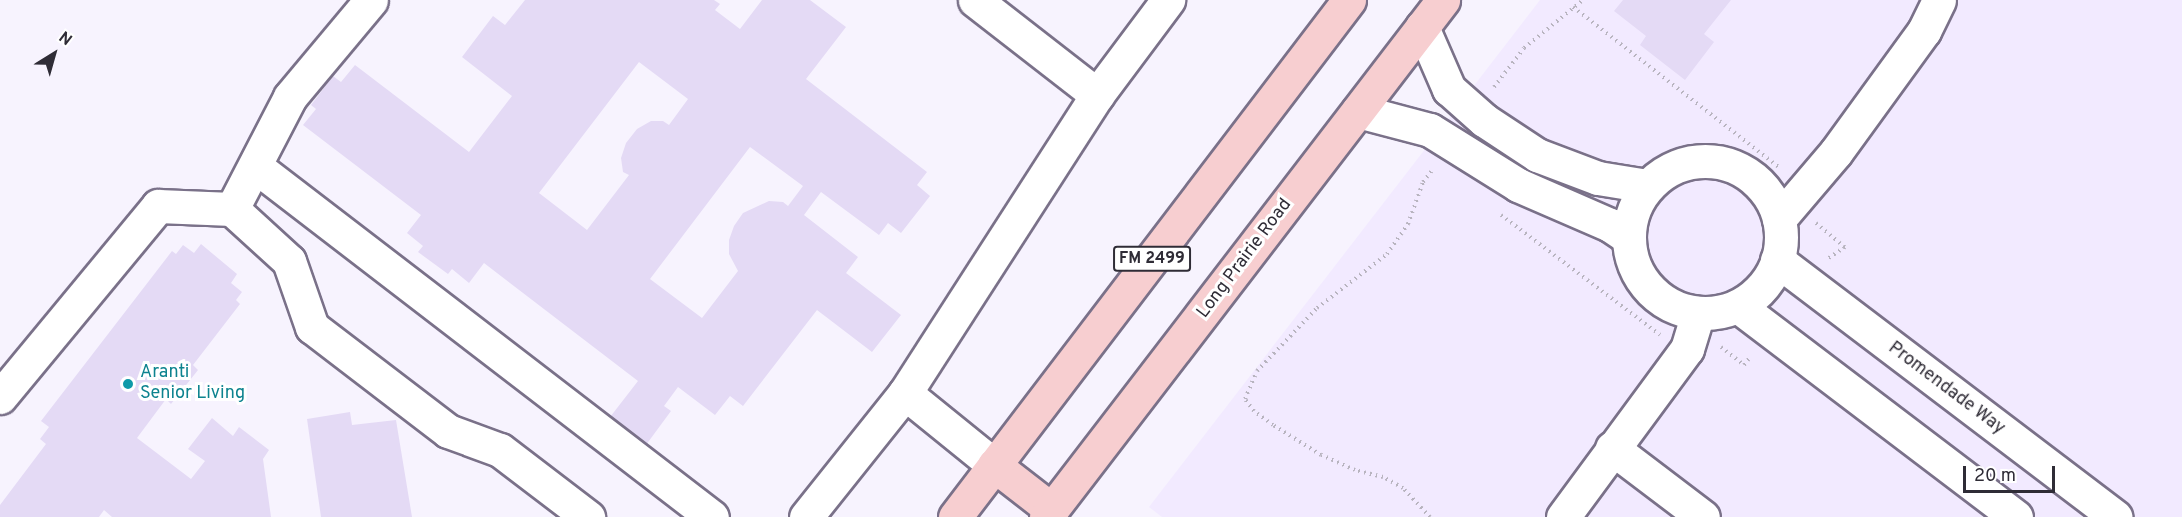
<!DOCTYPE html>
<style>
body{margin:0}
#map{position:relative;width:2182px;height:517px;overflow:hidden;background:#f7f3fe;font-family:Overpass,sans-serif}
div>[style]{position:absolute}
[style*='--x']{left:calc(var(--x)*1px);top:calc(var(--y)*1px);width:calc(var(--w)*1px);rotate:calc(var(--a)*1deg)}
.built>*{inset:0;background:#f2eaff}
.building>*{inset:0;background:#e4daf5}
.path>*{height:4px;margin-top:-2px;transform-origin:0;background:repeating-linear-gradient(90deg,#b8b4bf 0 1.5px,transparent 0 6px)}
.roads{filter:drop-shadow(2px 0 #7a7189) drop-shadow(-2px 0 #7a7189) drop-shadow(0 2px #7a7189) drop-shadow(0 -2px #7a7189)}
.minor>*{height:33px;margin:-16.5px;padding:0 16.5px;transform-origin:16.5px;border-radius:16.5px;background:#fff}
.minor>.ring{margin:-16.5px;padding:0;box-sizing:content-box;background:none;border:33px solid #fff;border-radius:50%}
.major>*{height:33px;margin:-16.5px;padding:0 16.5px;transform-origin:16.5px;border-radius:16.5px;background:#f7ced0}
.dots>*{width:16px;height:16px;translate:-50% -50%;box-sizing:border-box;border:3px solid #fff;border-radius:50%}
span{translate:-50% -50%;white-space:nowrap;text-align:center;line-height:1.15;-webkit-text-stroke:6px #fff;paint-order:stroke}
.shield-label span{padding:2px 4px;background:#fff;border:2px solid;border-radius:4px;-webkit-text-stroke-width:0}
.shield-label{font-size:16px;color:#2f2c36;font-weight:700}
.street-label{font-size:18px;color:#2f2c36}
.culture-label{font-size:18px;color:#0d838f}
.left{translate:0 -50%;text-align:left}
.north{position:absolute;left:24px;top:24px;width:60px;height:60px;-webkit-text-stroke:4px #fff;paint-order:stroke;rotate:37deg;font-size:16px;font-weight:700;line-height:24px;text-align:center;color:#2f2c36}
.north::after{content:'';display:block;margin:auto;width:21px;height:27px;background:#2f2c36;clip-path:polygon(50% 0,100% 100%,50% 72%,0 100%)}
.scale{position:absolute;left:1963px;top:466px;width:92px;height:27px;box-sizing:border-box;border:3px solid #2f2c36;border-top:0;padding-left:8px;font-size:18px;line-height:21px;white-space:nowrap;color:#2f2c36;-webkit-text-stroke:4px #fff;paint-order:stroke}
</style>
<div id="map">
<div class="built">
<i style="clip-path:polygon(1540px 0,2182px 0,2182px 517px,1162px 517px,1149px 507px)"></i>
</div>
<div class="building">
<i style="clip-path:polygon(evenodd,525px 0,714px 0,720px 4px,715px 10px,740px 29px,762px 0,810px 0,846px 27px,806px 79px,927px 172px,917px 185px,930px 196px,901px 233px,888px 223px,879px 235px,821px 192px,804px 215px,858px 257px,846px 273px,901px 315px,872px 352px,817px 310px,743px 406px,730px 396px,715px 415px,678px 387px,664px 406px,671px 411px,643px 449px,607px 421px,638px 381px,484px 263px,469px 283px,452px 269px,448px 274px,418px 252px,423px 246px,407px 233px,421px 215px,303px 125px,316px 109px,311px 105px,333px 76px,341px 82px,355px 65px,469px 152px,512px 96px,462px 57px,493px 16px,505px 25px,525px 0,639px 62px,688px 99px,669px 125px,663px 121px,651px 121px,637px 129px,626px 143px,621px 158px,623px 172px,629px 175px,587px 230px,539px 193px,639px 62px,525px 0,750px 147px,803px 186px,788px 206px,783px 202px,769px 201px,743px 213px,734px 226px,729px 240px,729px 254px,738px 271px,702px 318px,650px 279px,750px 147px)"></i>
<i style="clip-path:polygon(1623px 0,1731px 0,1704px 34px,1714px 42px,1685px 80px,1640px 45px,1646px 36px,1614px 11px)"></i>
<i style="clip-path:polygon(201px 244px,237px 274px,231px 283px,242px 292px,236px 300px,240px 304px,193px 365px,198px 370px,171px 404px,166px 399px,137px 438px,191px 479px,205px 461px,188px 449px,212px 418px,233px 436px,239px 427px,269px 450px,263px 459px,271px 517px,112px 517px,104px 510px,99px 517px,0 517px,0 505px,46px 444px,40px 439px,49px 427px,41px 421px,172px 251px,176px 254px,183px 245px,194px 253px)"></i>
<i style="clip-path:polygon(350px 412px,352px 425px,396px 420px,412px 517px,321px 517px,307px 419px)"></i>
</div>
<div class="path">
<i style="--x:1573;--y:7;--w:262;--a:37.9"></i>
<i style="--x:1494;--y:87;--w:49;--a:-52.4"></i>
<i style="--x:1524;--y:48;--w:76;--a:-39.1"></i>
<i style="--x:1501;--y:215;--w:199;--a:37"></i>
<i style="--x:1816;--y:223;--w:38;--a:40"></i>
<i style="--x:1845;--y:247;--w:23;--a:146"></i>
<i style="--x:1721;--y:347;--w:29;--a:38"></i>
<i style="--x:1744;--y:365;--w:11;--a:-52"></i>
<i style="--x:1430;--y:517;--w:40;--a:-133"></i>
<i style="--x:1403;--y:488;--w:23;--a:-151"></i>
<i style="--x:1383;--y:477;--w:29;--a:-166"></i>
<i style="--x:1355;--y:470;--w:37;--a:-156"></i>
<i style="--x:1321;--y:455;--w:57;--a:-148"></i>
<i style="--x:1273;--y:425;--w:24;--a:-144"></i>
<i style="--x:1254;--y:411;--w:15;--a:-127"></i>
<i style="--x:1245;--y:399;--w:30;--a:-67"></i>
<i style="--x:1257;--y:371;--w:87;--a:-46.4"></i>
<i style="--x:1317;--y:308;--w:88;--a:-37.6"></i>
<i style="--x:1387;--y:254;--w:37;--a:-55"></i>
<i style="--x:1408;--y:224;--w:45;--a:-70.3"></i>
<i style="--x:1423;--y:182;--w:16;--a:-52"></i>
</div>
<div class="roads">
<div class="minor">
<i style="--x:975;--y:0;--w:155;--a:37.9"></i>
<i style="--x:1422;--y:27;--w:68;--a:66.5"></i>
<i style="--x:1449;--y:89;--w:47;--a:41.5"></i>
<i style="--x:1484;--y:120;--w:64;--a:33.4"></i>
<i style="--x:1537;--y:155;--w:65;--a:20.7"></i>
<i style="--x:1598;--y:178;--w:50;--a:9.3"></i>
<i style="--x:1358;--y:111;--w:74;--a:14.8"></i>
<i style="--x:1430;--y:130;--w:104;--a:32"></i>
<i style="--x:1518;--y:185;--w:100;--a:23.5"></i>
<i style="--x:1610;--y:225;--w:22;--a:34"></i>
<i class="ring" style="left:1629px;top:161px;width:119px;height:119px"></i>
<i style="--x:255;--y:166;--w:576;--a:37.53"></i>
<i style="--x:232;--y:209;--w:77;--a:42.4"></i>
<i style="--x:289;--y:261;--w:70;--a:70.8"></i>
<i style="--x:312;--y:327;--w:171;--a:37.4"></i>
<i style="--x:448;--y:431;--w:55;--a:20.1"></i>
<i style="--x:500;--y:450;--w:111;--a:37.3"></i>
<i style="--x:1779;--y:219;--w:88;--a:-49.6"></i>
<i style="--x:1836;--y:152;--w:150;--a:-54"></i>
<i style="--x:1924;--y:31;--w:34;--a:-64"></i>
<i style="--x:1777;--y:260;--w:425;--a:37.2"></i>
<i style="--x:1738;--y:306;--w:349;--a:37.2"></i>
<i style="--x:905;--y:393;--w:114;--a:39"></i>
<i style="--x:0;--y:397;--w:248;--a:-50.4"></i>
<i style="--x:158;--y:206;--w:74;--a:2.3"></i>
<i style="--x:232;--y:209;--w:126;--a:-62.6"></i>
<i style="--x:290;--y:97;--w:126;--a:-50.1"></i>
<i style="--x:1612;--y:448;--w:114;--a:37.2"></i>
<i style="--x:806;--y:517;--w:159;--a:-51.4"></i>
<i style="--x:905;--y:393;--w:354;--a:-57.2"></i>
<i style="--x:1097;--y:95;--w:119;--a:-53.2"></i>
<i style="--x:1563;--y:517;--w:209;--a:-53.6"></i>
<i style="--x:1687;--y:349;--w:38;--a:-73"></i>
</div>
<div class="major">
<i style="--x:994;--y:465;--w:73;--a:37.8"></i>
<i style="--x:955;--y:517;--w:650;--a:-52.69"></i>
<i style="--x:1046;--y:517;--w:652;--a:-52.48"></i>
</div>
</div>
<div class="dots">
<i style="left:128px;top:384px;background:#0f9aa8"></i>
</div>
<div class="shield-label">
<span style="left:1152px;top:259px">FM 2499</span>
</div>
<div class="street-label">
<span style="left:1245px;top:259px;rotate:-53deg">Long Prairie Road</span>
<span style="left:1946px;top:389px;rotate:37deg">Promendade Way</span>
</div>
<div class="culture-label">
<span class="left" style="left:140px;top:384px">Aranti<br>Senior Living</span>
</div>
<div class="north">N</div>
<div class="scale">20 m</div>
</div>
